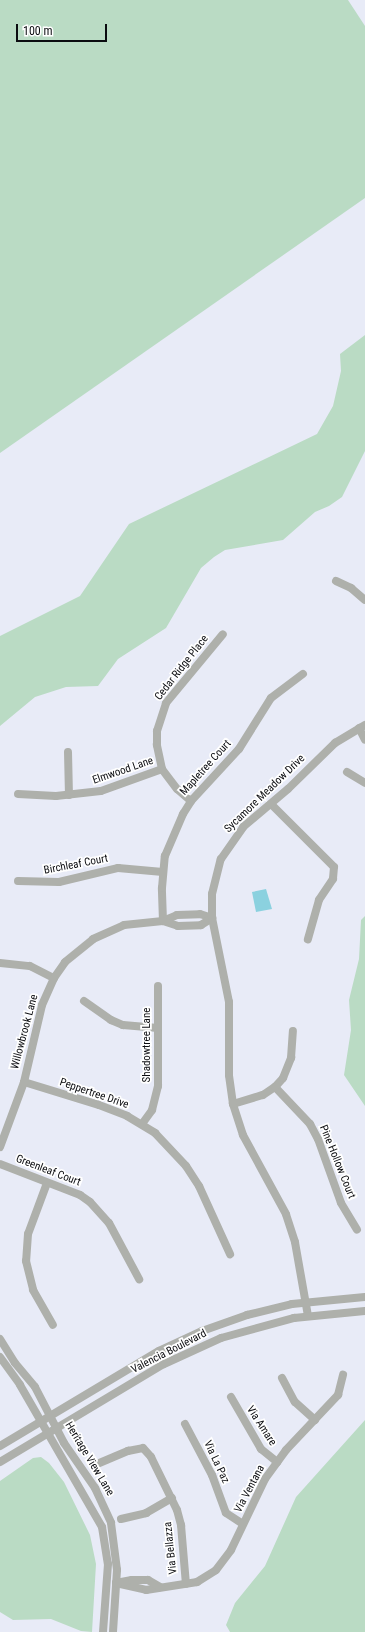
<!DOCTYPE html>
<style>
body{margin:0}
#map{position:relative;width:365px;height:1632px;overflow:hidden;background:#e8ebf7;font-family:"Roboto Condensed",sans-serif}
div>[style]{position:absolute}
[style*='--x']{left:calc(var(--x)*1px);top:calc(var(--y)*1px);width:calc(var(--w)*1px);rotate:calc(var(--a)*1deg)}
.green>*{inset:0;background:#badbc4}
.water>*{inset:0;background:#8bd1df}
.minor>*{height:8px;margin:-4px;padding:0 4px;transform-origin:4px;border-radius:4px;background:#aeb0ab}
span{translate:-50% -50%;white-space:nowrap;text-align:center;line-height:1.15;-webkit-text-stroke:3.5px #fff;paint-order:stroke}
.street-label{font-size:11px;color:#0b0c10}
.scale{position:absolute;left:16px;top:24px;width:91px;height:18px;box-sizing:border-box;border:2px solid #0b0c10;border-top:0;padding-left:5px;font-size:12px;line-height:14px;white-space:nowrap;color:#0b0c10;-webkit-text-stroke:3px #fff;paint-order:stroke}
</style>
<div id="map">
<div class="green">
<i style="clip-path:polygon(0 0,348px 0,365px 26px,365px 198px,0 453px)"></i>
<i style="clip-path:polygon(365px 335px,365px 451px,342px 497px,329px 506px,315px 512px,283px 540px,225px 550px,214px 557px,201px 568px,166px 628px,118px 659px,98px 686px,66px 687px,35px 697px,0 726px,0 636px,80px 596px,129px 524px,317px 434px,333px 406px,341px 371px,340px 354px)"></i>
<i style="clip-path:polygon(365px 916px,365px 1106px,344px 1075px,351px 1030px,349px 1000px,359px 959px,361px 920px)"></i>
<i style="clip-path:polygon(365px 1420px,365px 1632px,230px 1632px,226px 1625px,235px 1603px,265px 1566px,296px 1497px)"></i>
<i style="clip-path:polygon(41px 1457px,49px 1463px,64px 1482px,90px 1535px,96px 1564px,92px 1632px,81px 1631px,51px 1619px,13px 1620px,0 1612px,0 1481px,33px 1458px)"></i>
</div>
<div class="water">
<i style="clip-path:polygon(266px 889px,272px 909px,256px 912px,252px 892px)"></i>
</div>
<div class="minor">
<i style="--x:336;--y:581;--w:17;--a:25"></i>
<i style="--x:351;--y:588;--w:18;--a:41"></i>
<i style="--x:359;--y:728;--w:13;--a:63"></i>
<i style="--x:68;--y:752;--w:43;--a:88.7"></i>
<i style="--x:347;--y:772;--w:21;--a:31"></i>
<i style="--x:18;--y:794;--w:38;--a:3"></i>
<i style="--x:56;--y:796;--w:45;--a:-6.3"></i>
<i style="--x:101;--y:791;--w:65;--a:-19.8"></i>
<i style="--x:191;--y:801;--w:18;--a:-139"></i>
<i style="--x:177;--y:789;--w:25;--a:-127"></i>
<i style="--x:162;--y:769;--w:25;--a:-102"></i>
<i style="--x:157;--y:745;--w:14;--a:-90"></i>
<i style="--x:157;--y:731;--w:29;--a:-72"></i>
<i style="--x:166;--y:703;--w:89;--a:-50.4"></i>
<i style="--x:271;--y:804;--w:89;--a:45"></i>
<i style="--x:334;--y:867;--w:12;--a:95"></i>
<i style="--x:333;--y:879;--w:25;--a:124"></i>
<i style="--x:319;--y:900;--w:41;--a:105.8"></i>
<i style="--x:18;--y:881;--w:41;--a:1.4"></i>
<i style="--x:59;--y:882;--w:61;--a:-13.3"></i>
<i style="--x:118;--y:868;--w:45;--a:5.1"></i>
<i style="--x:163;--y:921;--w:33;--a:-92"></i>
<i style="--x:162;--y:888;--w:32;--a:-85"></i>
<i style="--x:165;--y:856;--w:46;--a:-66.8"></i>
<i style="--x:183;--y:814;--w:15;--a:-58"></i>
<i style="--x:191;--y:801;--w:71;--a:-47.3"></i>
<i style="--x:239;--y:749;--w:60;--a:-57.9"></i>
<i style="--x:271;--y:698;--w:40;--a:-37"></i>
<i style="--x:163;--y:921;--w:15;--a:-23"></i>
<i style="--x:177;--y:915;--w:23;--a:-2"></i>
<i style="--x:200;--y:914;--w:13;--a:18"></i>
<i style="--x:0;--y:963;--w:30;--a:6"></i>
<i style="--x:30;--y:966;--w:27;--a:27"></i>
<i style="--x:84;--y:1001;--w:33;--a:35"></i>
<i style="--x:111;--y:1020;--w:13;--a:23"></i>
<i style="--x:123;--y:1025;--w:35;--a:5"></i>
<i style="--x:24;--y:1082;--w:78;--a:17"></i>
<i style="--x:99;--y:1105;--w:30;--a:21"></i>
<i style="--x:127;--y:1116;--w:33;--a:31"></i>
<i style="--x:155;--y:1133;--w:45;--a:46.8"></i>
<i style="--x:186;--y:1166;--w:24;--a:57"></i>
<i style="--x:199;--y:1186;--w:75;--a:65.5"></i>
<i style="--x:275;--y:1087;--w:51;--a:46.6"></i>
<i style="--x:310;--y:1124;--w:17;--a:62"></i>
<i style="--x:318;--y:1139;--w:68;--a:70.2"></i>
<i style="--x:341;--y:1203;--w:31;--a:59"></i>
<i style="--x:233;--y:1104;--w:31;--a:-17"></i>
<i style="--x:263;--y:1095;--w:14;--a:-34"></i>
<i style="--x:275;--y:1087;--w:12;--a:-48"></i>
<i style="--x:283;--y:1078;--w:22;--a:-68"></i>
<i style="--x:291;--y:1058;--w:27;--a:-86"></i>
<i style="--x:142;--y:1124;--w:17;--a:-54"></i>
<i style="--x:152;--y:1110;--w:25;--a:-76"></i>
<i style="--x:158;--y:1086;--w:100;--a:-90"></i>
<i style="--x:0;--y:1147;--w:69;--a:-69.7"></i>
<i style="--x:24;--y:1082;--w:79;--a:-76.8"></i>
<i style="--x:42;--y:1005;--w:30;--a:-66"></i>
<i style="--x:54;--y:978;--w:19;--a:-55"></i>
<i style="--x:65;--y:962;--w:36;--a:-39"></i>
<i style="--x:93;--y:939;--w:34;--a:-24"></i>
<i style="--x:124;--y:925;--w:39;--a:-6"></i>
<i style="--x:163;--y:921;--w:16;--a:18"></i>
<i style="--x:178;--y:926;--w:23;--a:-2"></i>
<i style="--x:201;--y:925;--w:13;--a:-32"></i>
<i style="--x:0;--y:1164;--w:86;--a:21.2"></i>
<i style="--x:80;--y:1195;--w:12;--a:35"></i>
<i style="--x:90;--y:1202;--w:28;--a:48"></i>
<i style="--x:109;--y:1223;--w:64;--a:61.8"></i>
<i style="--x:47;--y:1183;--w:54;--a:110.4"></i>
<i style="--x:28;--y:1234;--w:27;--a:94"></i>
<i style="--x:26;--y:1261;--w:30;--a:76"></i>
<i style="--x:33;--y:1290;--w:40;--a:60.3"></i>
<i style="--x:308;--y:1316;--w:75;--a:-100"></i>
<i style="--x:295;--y:1242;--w:29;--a:-108"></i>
<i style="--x:286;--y:1214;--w:90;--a:-118.6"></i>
<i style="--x:243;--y:1135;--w:33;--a:-108"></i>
<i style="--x:233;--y:1104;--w:29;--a:-98"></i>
<i style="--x:229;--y:1075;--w:73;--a:-90"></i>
<i style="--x:229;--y:1002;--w:86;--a:-101.4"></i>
<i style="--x:212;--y:918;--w:24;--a:-90"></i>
<i style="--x:212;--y:894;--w:36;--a:-76"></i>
<i style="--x:221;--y:859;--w:39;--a:-55"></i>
<i style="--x:243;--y:827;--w:59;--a:-40.2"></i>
<i style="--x:288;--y:789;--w:66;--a:-44.4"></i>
<i style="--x:335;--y:743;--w:35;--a:-31"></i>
<i style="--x:0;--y:1339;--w:28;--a:58"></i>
<i style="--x:15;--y:1363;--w:31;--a:50"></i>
<i style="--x:35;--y:1387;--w:63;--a:62.6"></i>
<i style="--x:64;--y:1443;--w:55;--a:55.4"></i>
<i style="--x:95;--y:1488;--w:38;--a:65"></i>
<i style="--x:111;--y:1523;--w:47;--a:82.7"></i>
<i style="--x:117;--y:1570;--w:62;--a:93.7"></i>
<i style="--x:0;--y:1357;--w:34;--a:54"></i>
<i style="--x:20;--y:1385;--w:164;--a:60"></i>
<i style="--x:102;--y:1527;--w:37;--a:81"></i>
<i style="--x:108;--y:1564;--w:68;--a:94.2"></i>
<i style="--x:282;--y:1378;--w:27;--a:62"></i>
<i style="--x:295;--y:1402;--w:27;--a:42"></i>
<i style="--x:231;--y:1397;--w:60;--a:60"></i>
<i style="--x:261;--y:1449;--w:21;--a:39"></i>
<i style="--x:185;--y:1424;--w:58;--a:62.1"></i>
<i style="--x:212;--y:1475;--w:40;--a:69.8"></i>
<i style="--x:226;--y:1513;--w:20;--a:33"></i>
<i style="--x:0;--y:1446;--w:185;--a:-30.9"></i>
<i style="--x:159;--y:1351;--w:47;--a:-24.9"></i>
<i style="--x:202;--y:1331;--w:48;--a:-19.6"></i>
<i style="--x:247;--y:1315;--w:46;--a:-13.7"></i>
<i style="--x:292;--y:1304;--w:73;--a:-5.5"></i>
<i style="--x:0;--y:1462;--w:191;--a:-30.9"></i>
<i style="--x:164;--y:1364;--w:63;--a:-24.5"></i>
<i style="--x:221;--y:1338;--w:76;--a:-15.3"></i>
<i style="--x:294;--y:1318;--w:71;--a:-5.6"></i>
<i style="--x:97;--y:1464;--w:34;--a:-23"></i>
<i style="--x:128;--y:1451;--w:15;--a:-11"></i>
<i style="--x:143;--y:1448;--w:12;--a:48"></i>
<i style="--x:151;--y:1457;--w:59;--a:63.9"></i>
<i style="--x:177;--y:1510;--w:16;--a:75"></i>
<i style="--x:181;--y:1525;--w:59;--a:85.2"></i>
<i style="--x:121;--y:1519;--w:26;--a:-13"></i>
<i style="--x:146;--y:1513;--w:30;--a:-30"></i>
<i style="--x:116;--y:1583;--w:31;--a:13"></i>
<i style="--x:146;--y:1590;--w:52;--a:-8.9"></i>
<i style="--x:197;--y:1582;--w:22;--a:-32"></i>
<i style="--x:216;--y:1570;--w:25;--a:-53"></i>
<i style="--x:231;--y:1550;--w:79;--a:-64.4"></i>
<i style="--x:265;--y:1479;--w:36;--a:-54"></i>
<i style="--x:286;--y:1450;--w:76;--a:-46.6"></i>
<i style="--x:338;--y:1395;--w:21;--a:-76"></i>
<i style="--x:116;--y:1583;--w:16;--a:-11"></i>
<i style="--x:132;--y:1580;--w:16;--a:0"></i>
<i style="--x:148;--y:1580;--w:14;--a:30"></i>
</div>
<div class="street-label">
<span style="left:182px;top:668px;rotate:-52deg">Cedar Ridge Place</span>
<span style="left:206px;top:768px;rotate:-48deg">Mapletree Court</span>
<span style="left:123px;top:771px;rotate:-19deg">Elmwood Lane</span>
<span style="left:265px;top:794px;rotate:-44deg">Sycamore Meadow Drive</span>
<span style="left:76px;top:865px;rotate:-11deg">Birchleaf Court</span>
<span style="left:25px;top:1032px;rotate:-75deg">Willowbrook Lane</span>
<span style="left:147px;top:1045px;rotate:-90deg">Shadowtree Lane</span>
<span style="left:94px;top:1094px;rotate:19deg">Peppertree Drive</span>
<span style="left:337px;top:1162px;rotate:68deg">Pine Hollow Court</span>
<span style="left:48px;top:1171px;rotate:21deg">Greenleaf Court</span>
<span style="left:169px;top:1352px;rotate:-27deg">Valencia Boulevard</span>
<span style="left:261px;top:1426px;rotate:57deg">Via Amare</span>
<span style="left:89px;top:1459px;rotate:59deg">Heritage View Lane</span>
<span style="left:216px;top:1462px;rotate:65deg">Via La Paz</span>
<span style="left:250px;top:1489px;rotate:-62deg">Via Ventana</span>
<span style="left:171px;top:1548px;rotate:-96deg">Via Bellazza</span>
</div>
<div class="scale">100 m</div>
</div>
